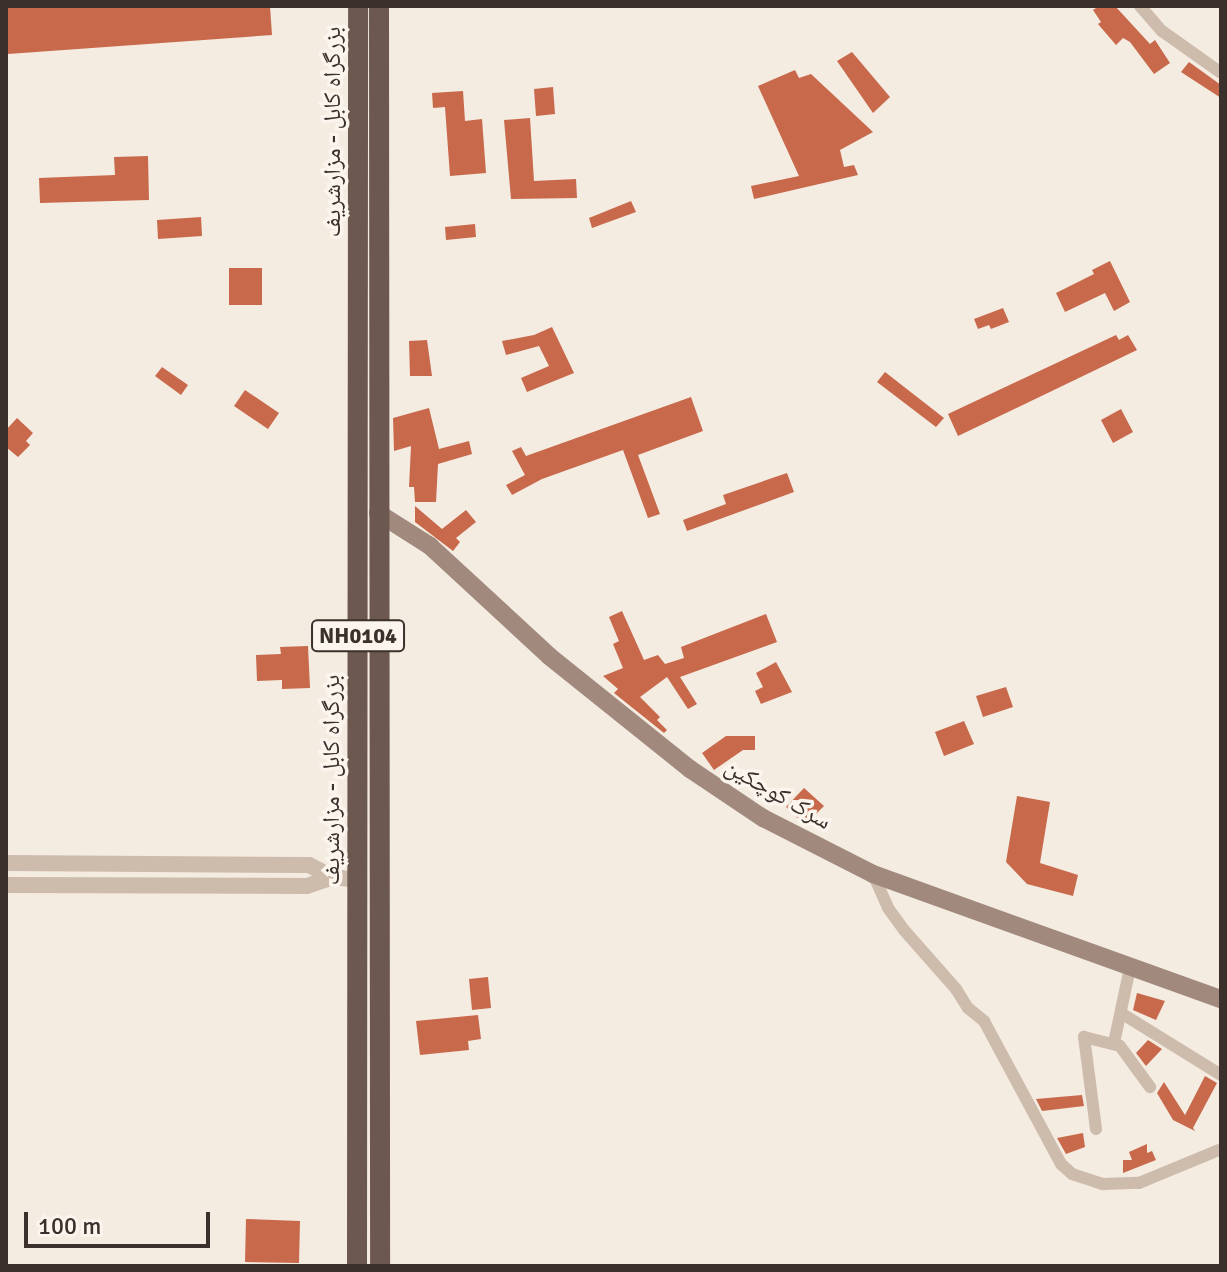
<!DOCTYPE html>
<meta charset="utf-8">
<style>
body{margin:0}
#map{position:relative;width:1227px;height:1272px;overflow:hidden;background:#f4ebe1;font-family:Signika,"Noto Naskh Arabic",sans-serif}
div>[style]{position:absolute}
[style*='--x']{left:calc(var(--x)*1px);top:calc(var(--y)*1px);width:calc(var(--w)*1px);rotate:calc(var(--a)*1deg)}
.building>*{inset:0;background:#c8694b}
.minor>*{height:12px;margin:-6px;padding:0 6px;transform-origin:6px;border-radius:6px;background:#cdbbac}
.tertiary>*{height:16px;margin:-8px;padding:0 8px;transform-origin:8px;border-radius:8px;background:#cdbbac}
.secondary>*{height:18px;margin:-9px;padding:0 9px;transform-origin:9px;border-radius:9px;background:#a18a7d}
.trunk>*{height:20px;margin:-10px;padding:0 10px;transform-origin:10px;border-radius:10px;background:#6c584f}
span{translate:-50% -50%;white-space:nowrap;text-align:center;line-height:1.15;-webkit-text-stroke:7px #fbf5ee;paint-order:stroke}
.shield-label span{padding:2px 6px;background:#fbf5ee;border:2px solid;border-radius:6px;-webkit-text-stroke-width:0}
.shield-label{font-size:22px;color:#3b302b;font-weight:700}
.street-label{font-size:24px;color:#3b302b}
.frame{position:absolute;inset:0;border:8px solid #3b302b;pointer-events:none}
.scale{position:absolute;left:24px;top:1212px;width:186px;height:36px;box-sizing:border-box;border:4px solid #3b302b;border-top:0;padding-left:10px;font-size:24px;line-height:28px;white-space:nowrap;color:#3b302b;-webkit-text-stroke:6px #fbf5ee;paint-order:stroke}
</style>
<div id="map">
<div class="building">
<i style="clip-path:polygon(6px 6px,270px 6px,272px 35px,8px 54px)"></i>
<i style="clip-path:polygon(1099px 6px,1115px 6px,1150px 44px,1155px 40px,1170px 63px,1154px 74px,1130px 42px,1123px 38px,1116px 45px,1098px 24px,1101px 22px,1093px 10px)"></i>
<i style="clip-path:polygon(852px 52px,890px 97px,873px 113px,837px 61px)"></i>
<i style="clip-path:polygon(1189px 62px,1221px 85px,1221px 98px,1181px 72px)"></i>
<i style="clip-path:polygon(795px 70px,799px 78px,811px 74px,873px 132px,840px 150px,844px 167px,854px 165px,858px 175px,754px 199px,751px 186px,799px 176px,758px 86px)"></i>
<i style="clip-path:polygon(553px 87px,555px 114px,536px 116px,534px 89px)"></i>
<i style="clip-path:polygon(463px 91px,465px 121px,482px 119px,486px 173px,450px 176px,445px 107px,433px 108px,432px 93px)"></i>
<i style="clip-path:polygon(530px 118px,534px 181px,576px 179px,577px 198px,511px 199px,504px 120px)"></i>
<i style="clip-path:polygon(148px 156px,149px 200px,40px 203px,39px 178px,115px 175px,114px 157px)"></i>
<i style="clip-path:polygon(631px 201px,636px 212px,592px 228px,589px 218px)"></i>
<i style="clip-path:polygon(201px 217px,202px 236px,158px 239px,157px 220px)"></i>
<i style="clip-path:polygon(475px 224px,476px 237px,446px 240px,445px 227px)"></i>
<i style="clip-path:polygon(1110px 261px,1130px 302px,1114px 311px,1105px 293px,1065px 312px,1056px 293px,1094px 274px,1092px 270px)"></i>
<i style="clip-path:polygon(229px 268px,262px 268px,262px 305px,229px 305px)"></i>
<i style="clip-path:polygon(1003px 308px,1009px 322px,991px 329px,989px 325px,978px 329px,974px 319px)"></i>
<i style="clip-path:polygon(552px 327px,574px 373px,527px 392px,521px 378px,549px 366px,539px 346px,506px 355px,502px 341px,534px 335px)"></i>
<i style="clip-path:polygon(1116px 335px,1119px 340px,1128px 335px,1137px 350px,958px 436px,948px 414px)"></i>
<i style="clip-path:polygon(427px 340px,432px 376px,410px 376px,409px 341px)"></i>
<i style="clip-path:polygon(162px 367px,188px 385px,181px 395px,155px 376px)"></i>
<i style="clip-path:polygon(885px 372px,944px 418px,936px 427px,877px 382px)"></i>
<i style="clip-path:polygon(245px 390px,279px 413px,268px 429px,234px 406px)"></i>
<i style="clip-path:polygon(691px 397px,703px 431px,638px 455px,660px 514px,648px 518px,623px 450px,542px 479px,512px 495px,506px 485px,525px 475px,512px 451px,521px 447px,526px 456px)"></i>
<i style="clip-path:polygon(429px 408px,439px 449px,469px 441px,472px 454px,438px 464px,436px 502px,415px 502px,414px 487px,409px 487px,411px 446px,394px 451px,393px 418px)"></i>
<i style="clip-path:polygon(1121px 409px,1133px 432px,1113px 443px,1101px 420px)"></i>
<i style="clip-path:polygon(17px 418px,33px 433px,26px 441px,30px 445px,18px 457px,6px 447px,6px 430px)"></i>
<i style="clip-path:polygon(787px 473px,794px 492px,687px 531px,683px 520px,726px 504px,723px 495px)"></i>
<i style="clip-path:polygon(415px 506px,442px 529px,466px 510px,476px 522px,456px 538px,460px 542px,453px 551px,415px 522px)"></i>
<i style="clip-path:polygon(622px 611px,644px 660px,658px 655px,665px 664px,684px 658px,681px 647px,766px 614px,777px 642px,680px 677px,697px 704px,688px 709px,667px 677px,640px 697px,660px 717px,657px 720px,667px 730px,664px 733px,614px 693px,618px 689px,603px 676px,623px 668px,613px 644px,619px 641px,609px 617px)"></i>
<i style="clip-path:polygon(308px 646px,310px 688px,282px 689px,282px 680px,257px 681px,256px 655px,281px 654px,280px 647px)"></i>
<i style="clip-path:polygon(776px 662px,792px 692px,761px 704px,755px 691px,763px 687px,756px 673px)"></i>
<i style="clip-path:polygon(1006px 687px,1013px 707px,983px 717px,976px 696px)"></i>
<i style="clip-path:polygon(964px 721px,974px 744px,944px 756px,935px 732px)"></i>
<i style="clip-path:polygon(726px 736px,755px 736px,755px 750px,743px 750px,714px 770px,702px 753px)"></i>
<i style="clip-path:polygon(804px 788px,824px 806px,805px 825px,786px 807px)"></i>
<i style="clip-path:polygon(1017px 796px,1050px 802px,1040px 863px,1078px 875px,1073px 896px,1027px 884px,1006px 862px)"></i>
<i style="clip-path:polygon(488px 977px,491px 1008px,472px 1010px,469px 979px)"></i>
<i style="clip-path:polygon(1137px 993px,1165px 1001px,1156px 1020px,1133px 1010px)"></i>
<i style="clip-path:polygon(478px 1015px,481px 1039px,468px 1041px,469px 1050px,420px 1055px,416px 1021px)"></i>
<i style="clip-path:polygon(1148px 1040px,1162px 1049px,1146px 1066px,1136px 1053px)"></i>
<i style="clip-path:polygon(1205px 1076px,1217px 1083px,1193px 1128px,1195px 1131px,1173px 1120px,1157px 1093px,1164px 1082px,1185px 1115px)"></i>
<i style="clip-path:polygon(1082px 1095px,1084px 1106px,1042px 1111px,1036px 1099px)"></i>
<i style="clip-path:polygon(1083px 1133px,1085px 1147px,1066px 1154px,1057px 1138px)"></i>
<i style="clip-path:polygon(1147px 1144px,1147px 1153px,1152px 1151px,1156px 1160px,1123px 1173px,1123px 1160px,1132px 1160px,1129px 1152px)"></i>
<i style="clip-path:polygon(246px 1219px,300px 1221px,299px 1263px,245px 1262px)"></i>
</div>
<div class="minor">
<i style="--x:1140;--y:6;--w:33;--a:49"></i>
<i style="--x:1162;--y:31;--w:72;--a:35.4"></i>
<i style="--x:873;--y:874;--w:37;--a:66"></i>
<i style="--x:888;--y:908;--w:27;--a:54"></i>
<i style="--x:904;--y:930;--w:79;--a:48.6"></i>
<i style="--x:956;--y:989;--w:22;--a:58"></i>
<i style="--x:968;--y:1008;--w:21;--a:39"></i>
<i style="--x:984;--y:1021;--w:162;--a:61.7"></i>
<i style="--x:1061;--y:1164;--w:15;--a:42"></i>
<i style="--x:1072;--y:1174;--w:33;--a:18"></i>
<i style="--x:1103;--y:1184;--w:36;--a:-2"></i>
<i style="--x:1139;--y:1183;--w:89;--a:-22.5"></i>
<i style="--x:1121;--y:1013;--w:118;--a:31.8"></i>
<i style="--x:1114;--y:1043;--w:77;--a:-78"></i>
<i style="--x:1096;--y:1129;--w:93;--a:-97.4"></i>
<i style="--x:1084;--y:1037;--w:37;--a:14"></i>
<i style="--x:1120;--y:1046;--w:51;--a:53.8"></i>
</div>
<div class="tertiary">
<i style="--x:6;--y:863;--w:303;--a:0.4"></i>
<i style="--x:309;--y:865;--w:27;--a:27"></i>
<i style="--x:333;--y:877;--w:24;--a:7"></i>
<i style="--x:6;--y:885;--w:301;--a:0.2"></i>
<i style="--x:307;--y:886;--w:28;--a:-19"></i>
</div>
<div class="secondary">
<i style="--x:378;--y:513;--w:62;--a:32.4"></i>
<i style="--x:430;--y:546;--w:162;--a:42.7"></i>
<i style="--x:549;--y:656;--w:181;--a:38.7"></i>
<i style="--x:690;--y:769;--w:88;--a:33.9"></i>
<i style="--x:763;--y:818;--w:123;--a:27"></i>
<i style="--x:873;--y:874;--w:370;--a:19.8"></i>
</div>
<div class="trunk">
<i style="--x:379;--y:6;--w:1260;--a:89.95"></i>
<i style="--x:357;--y:1266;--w:1260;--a:-89.95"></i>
</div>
<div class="shield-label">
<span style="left:358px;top:636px">NH0104</span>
</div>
<div class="street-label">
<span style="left:333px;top:132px;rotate:-90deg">بزرگراه کابل - مزارشریف</span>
<span style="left:332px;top:780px;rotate:-90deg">بزرگراه کابل - مزارشریف</span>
<span style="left:778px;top:794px;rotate:30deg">سرک کوچکین</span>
</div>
<div class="frame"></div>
<div class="scale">100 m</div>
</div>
